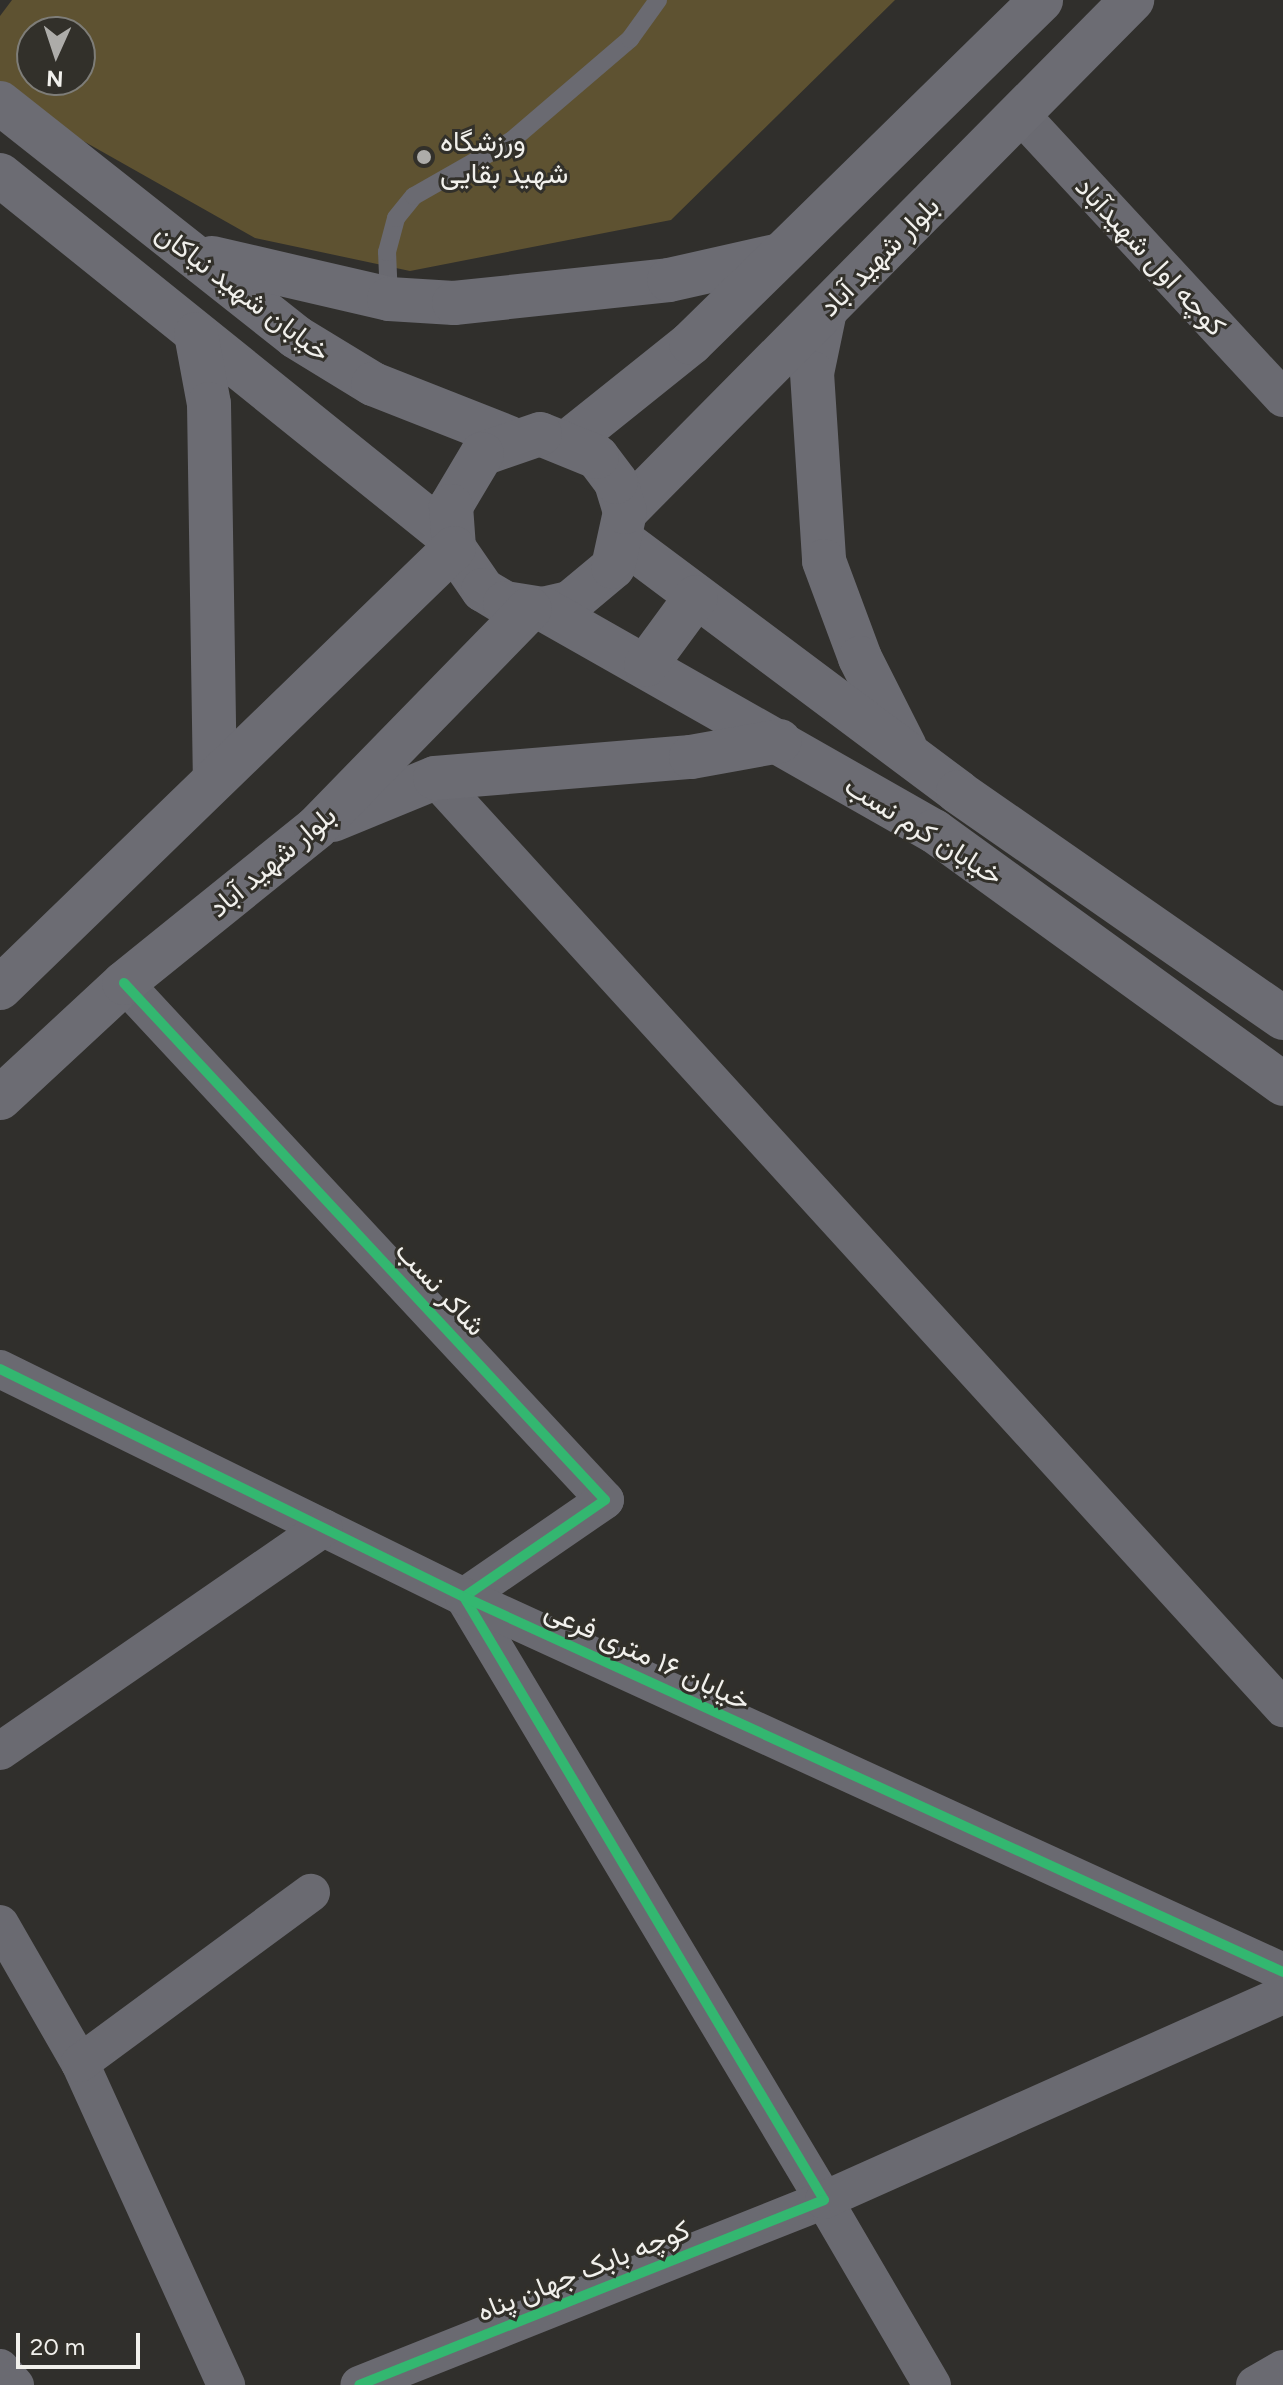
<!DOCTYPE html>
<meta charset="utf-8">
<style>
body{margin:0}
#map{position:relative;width:1283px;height:2385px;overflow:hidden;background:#302f2c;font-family:Figtree,Vazirmatn,sans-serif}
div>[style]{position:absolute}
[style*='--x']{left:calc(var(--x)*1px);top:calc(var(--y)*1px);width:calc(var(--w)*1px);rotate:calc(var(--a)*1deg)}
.green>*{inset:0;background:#5e5231}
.service>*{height:18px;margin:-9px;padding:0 9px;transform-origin:9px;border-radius:9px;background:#6a6a71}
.minor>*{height:38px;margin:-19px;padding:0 19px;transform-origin:19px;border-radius:19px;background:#6a6a71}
.secondary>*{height:44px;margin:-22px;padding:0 22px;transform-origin:22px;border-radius:22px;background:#6c6c73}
.cycleway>*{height:10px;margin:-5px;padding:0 5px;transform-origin:5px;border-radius:5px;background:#33b770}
.dots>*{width:22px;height:22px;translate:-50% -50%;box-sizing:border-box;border:4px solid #32302a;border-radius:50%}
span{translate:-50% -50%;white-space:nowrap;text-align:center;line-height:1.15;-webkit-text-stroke:6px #32302a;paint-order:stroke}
.poi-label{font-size:28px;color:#f1f0ec}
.left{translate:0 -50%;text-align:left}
.street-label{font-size:28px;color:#f1f0ec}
.north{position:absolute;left:16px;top:16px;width:80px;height:80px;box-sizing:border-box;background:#32302a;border:2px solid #7e7d78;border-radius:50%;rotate:183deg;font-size:22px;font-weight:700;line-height:32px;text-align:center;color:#f1f0ec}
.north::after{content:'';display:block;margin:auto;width:28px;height:36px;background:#adaca9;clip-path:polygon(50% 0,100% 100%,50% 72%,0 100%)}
.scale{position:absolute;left:16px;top:2333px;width:124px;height:36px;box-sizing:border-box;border:4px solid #f1f0ec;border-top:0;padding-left:10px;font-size:24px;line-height:28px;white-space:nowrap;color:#f1f0ec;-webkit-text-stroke:6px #32302a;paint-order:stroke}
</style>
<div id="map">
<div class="green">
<i style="clip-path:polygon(evenodd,12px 0,895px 0,671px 220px,410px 271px,255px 238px,0 94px,0 16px,12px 0,32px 32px,80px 32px,80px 80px,32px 80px,32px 32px)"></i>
</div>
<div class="service">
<i style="--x:389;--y:299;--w:47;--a:-92.4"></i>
<i style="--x:387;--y:252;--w:35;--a:-75"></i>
<i style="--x:396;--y:218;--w:28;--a:-51"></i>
<i style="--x:414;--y:196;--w:112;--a:-29.6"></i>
<i style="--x:511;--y:141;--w:157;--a:-40.6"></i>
<i style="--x:630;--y:39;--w:48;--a:-54.3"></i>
</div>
<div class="minor">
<i style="--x:1020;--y:114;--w:387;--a:47.2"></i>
<i style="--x:435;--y:778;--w:1259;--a:47.64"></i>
<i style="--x:124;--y:983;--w:706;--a:47.07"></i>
<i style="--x:605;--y:1500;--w:171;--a:145.5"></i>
<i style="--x:464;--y:1597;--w:702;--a:59.16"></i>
<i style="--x:824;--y:2200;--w:500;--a:158.3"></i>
<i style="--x:0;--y:1369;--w:517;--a:26.17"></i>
<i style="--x:464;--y:1597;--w:901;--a:24.6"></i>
<i style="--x:0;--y:1751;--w:393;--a:-34.6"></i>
<i style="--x:0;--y:1924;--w:160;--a:60.1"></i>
<i style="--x:80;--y:2063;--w:354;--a:65.6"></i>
<i style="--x:80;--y:2063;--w:287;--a:-36.4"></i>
<i style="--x:0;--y:2368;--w:23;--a:49"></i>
<i style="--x:932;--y:2385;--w:214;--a:-120.3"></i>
<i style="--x:824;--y:2200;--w:503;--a:-24.07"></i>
<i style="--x:1255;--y:2385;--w:32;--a:-30"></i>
</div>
<div class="secondary">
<i style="--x:0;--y:103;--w:377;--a:38.3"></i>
<i style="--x:296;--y:337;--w:90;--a:31.4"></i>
<i style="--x:373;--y:384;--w:147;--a:21.5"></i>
<i style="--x:0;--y:175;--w:579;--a:38.83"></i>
<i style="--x:212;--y:258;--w:182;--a:13"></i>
<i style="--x:389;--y:299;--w:65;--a:3.5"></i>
<i style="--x:454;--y:303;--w:216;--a:-6.1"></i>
<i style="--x:669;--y:280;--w:114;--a:-12.7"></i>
<i style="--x:825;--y:311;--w:63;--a:101.8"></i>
<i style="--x:812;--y:373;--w:188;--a:86.3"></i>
<i style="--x:824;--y:561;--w:103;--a:69.6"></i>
<i style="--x:860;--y:658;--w:100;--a:63.2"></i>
<i style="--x:196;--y:334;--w:71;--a:79.5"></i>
<i style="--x:209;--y:404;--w:375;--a:89.1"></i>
<i style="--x:570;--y:440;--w:155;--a:-38.7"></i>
<i style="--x:691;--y:343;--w:490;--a:-44.4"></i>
<i style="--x:625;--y:512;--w:721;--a:-45.28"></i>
<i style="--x:623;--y:541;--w:419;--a:36.8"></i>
<i style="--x:958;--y:792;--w:396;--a:34.8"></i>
<i style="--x:543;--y:609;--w:28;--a:-13"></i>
<i style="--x:570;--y:603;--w:56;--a:-39.9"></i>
<i style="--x:613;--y:567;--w:56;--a:-77.7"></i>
<i style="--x:625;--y:512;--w:31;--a:-107"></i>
<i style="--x:616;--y:482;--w:31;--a:-127"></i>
<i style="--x:597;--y:457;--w:61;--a:-158"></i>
<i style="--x:540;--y:434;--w:61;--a:161"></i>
<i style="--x:482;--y:454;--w:61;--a:120.8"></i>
<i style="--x:451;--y:506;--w:42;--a:85.9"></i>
<i style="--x:454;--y:548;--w:51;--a:55.4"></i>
<i style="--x:483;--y:590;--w:26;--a:31"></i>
<i style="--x:505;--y:603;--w:38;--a:9"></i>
<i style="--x:543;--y:609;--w:450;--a:29.6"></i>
<i style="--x:934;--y:831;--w:431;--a:35.9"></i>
<i style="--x:646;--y:665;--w:84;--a:-53.7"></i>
<i style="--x:333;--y:820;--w:110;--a:-22.4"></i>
<i style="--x:435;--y:778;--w:257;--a:-4.7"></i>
<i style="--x:691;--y:757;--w:90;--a:-10.2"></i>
<i style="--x:0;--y:988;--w:632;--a:-44.1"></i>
<i style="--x:0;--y:1098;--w:169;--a:-42.8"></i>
<i style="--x:124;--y:983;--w:247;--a:-38.9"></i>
<i style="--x:316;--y:828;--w:306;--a:-45.7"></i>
</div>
<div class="cycleway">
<i style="--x:124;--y:983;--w:706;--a:47.07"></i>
<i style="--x:605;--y:1500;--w:171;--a:145.5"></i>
<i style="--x:464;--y:1597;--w:702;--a:59.16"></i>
<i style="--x:824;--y:2200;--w:500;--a:158.3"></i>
<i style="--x:0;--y:1369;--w:517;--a:26.17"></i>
<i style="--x:464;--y:1597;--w:901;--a:24.6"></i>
</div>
<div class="dots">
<i style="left:424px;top:157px;background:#adaca9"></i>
</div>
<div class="poi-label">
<span class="left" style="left:440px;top:157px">ورزشگاه<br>شهید بقایی</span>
</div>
<div class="street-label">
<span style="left:879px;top:256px;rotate:-45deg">بلوار شهید آباد</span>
<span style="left:1151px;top:256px;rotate:47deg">کوچه اول شهیدآباد</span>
<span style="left:243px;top:292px;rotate:37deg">خیابان شهید نیاکان</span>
<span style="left:924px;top:830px;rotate:32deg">خیابان کرم نسب</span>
<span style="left:272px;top:861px;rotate:-40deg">بلوار شهید آباد</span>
<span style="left:441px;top:1288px;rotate:47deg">شاکر نسب</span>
<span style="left:648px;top:1655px;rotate:25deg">خیابان ۱۶ متری فرعی</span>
<span style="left:583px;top:2270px;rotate:-22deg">کوچه بابک جهان پناه</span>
</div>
<div class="north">N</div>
<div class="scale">20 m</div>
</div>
